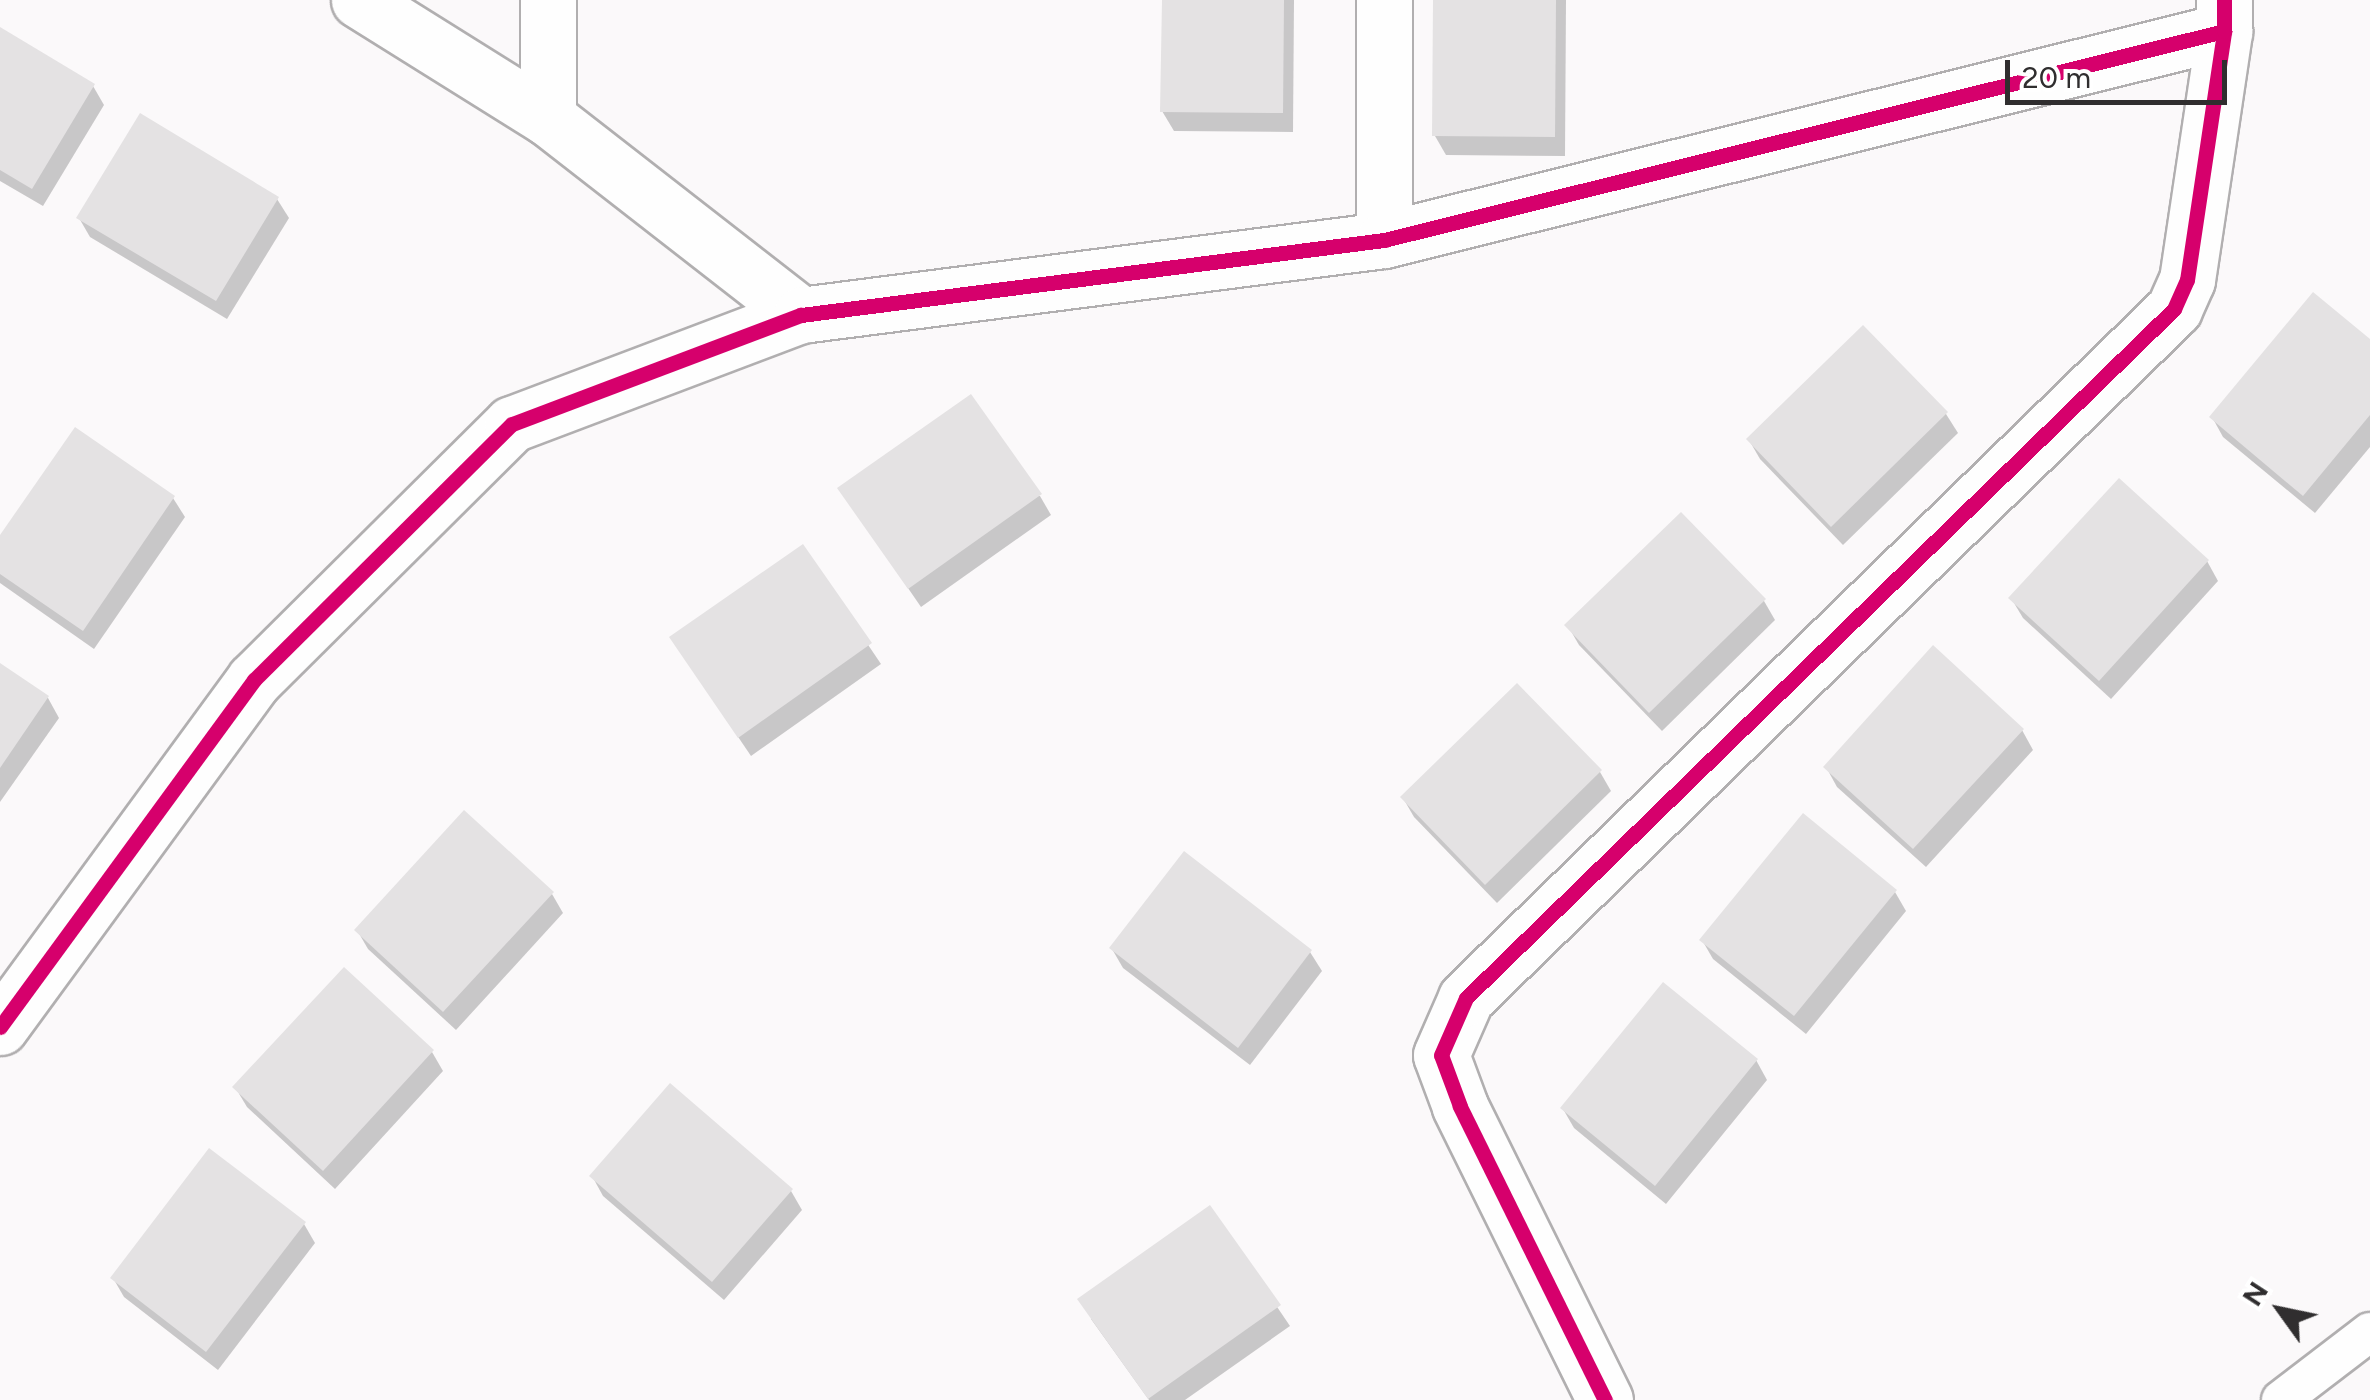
<!DOCTYPE html>
<style>
body{margin:0}
#map{position:relative;width:2370px;height:1400px;overflow:hidden;background:#fbf9fa;font-family:Figtree,sans-serif}
div>[style]{position:absolute}
[style*='--x']{left:calc(var(--x)*1px);top:calc(var(--y)*1px);width:calc(var(--w)*1px);rotate:calc(var(--a)*1deg)}
.shadow>*{inset:0;background:#0003}
.building>*{inset:0;background:#e4e2e3}
.roads{filter:drop-shadow(2px 0 #b1afb0) drop-shadow(-2px 0 #b1afb0) drop-shadow(0 2px #b1afb0) drop-shadow(0 -2px #b1afb0)}
.lane>*{height:38px;margin:-19px;padding:0 19px;transform-origin:19px;border-radius:19px;background:#fefefe}
.street>*{height:55px;margin:-27.5px;padding:0 27.5px;transform-origin:27.5px;border-radius:27.5px;background:#fefefe}
.cycleway>*{height:15px;margin:-7.5px;padding:0 7.5px;transform-origin:7.5px;border-radius:7.5px;background:#d6006c}
span{translate:-50% -50%;white-space:nowrap;text-align:center;line-height:1.15;-webkit-text-stroke:8px #fff;paint-order:stroke}
.north{position:absolute;left:2230px;top:1260px;width:100px;height:100px;-webkit-text-stroke:8px #fff;paint-order:stroke;rotate:303deg;font-size:28px;font-weight:700;line-height:40px;text-align:center;color:#302e2f}
.north::after{content:'';display:block;margin:auto;width:35px;height:45px;background:#302e2f;clip-path:polygon(50% 0,100% 100%,50% 72%,0 100%)}
.scale{position:absolute;left:2005px;top:60px;width:222px;height:45px;box-sizing:border-box;border:5px solid #302e2f;border-top:0;padding-left:12px;font-size:30px;line-height:35px;white-space:nowrap;color:#302e2f;-webkit-text-stroke:8px #fff;paint-order:stroke}
</style>
<div id="map">
<div class="shadow">
<i style="clip-path:polygon(1164px 0,1294px 0,1293px 132px,1174px 131px,1162px 111px)"></i>
<i style="clip-path:polygon(1436px 0,1566px 0,1565px 156px,1446px 155px,1435px 136px)"></i>
<i style="clip-path:polygon(0 30px,93px 86px,104px 105px,43px 206px,0 181px)"></i>
<i style="clip-path:polygon(277px 199px,289px 218px,227px 319px,90px 237px,79px 218px)"></i>
<i style="clip-path:polygon(1863px 328px,1946px 414px,1958px 433px,1843px 545px,1760px 459px,1749px 440px)"></i>
<i style="clip-path:polygon(2370px 342px,2370px 447px,2315px 513px,2223px 437px,2212px 417px)"></i>
<i style="clip-path:polygon(840px 489px,1040px 496px,1051px 515px,921px 607px)"></i>
<i style="clip-path:polygon(173px 498px,185px 517px,94px 649px,0 583px,0 539px)"></i>
<i style="clip-path:polygon(1681px 515px,1764px 601px,1775px 620px,1662px 731px,1579px 645px,1568px 626px)"></i>
<i style="clip-path:polygon(802px 547px,881px 664px,751px 756px,684px 657px)"></i>
<i style="clip-path:polygon(2207px 561px,2218px 581px,2111px 699px,2023px 618px,2011px 598px)"></i>
<i style="clip-path:polygon(0 666px,48px 698px,59px 718px,0 802px)"></i>
<i style="clip-path:polygon(2022px 730px,2033px 750px,1926px 867px,1837px 787px,1826px 767px)"></i>
<i style="clip-path:polygon(1600px 772px,1611px 791px,1497px 903px,1414px 817px,1403px 798px)"></i>
<i style="clip-path:polygon(1895px 892px,1906px 911px,1806px 1034px,1713px 959px,1702px 940px)"></i>
<i style="clip-path:polygon(552px 894px,563px 913px,456px 1030px,368px 949px,357px 930px)"></i>
<i style="clip-path:polygon(1112px 949px,1310px 952px,1322px 971px,1250px 1065px,1123px 968px)"></i>
<i style="clip-path:polygon(432px 1052px,443px 1071px,335px 1189px,247px 1107px,235px 1087px)"></i>
<i style="clip-path:polygon(1756px 1060px,1767px 1080px,1666px 1204px,1574px 1128px,1563px 1109px)"></i>
<i style="clip-path:polygon(592px 1176px,791px 1191px,802px 1210px,724px 1300px,603px 1196px)"></i>
<i style="clip-path:polygon(1210px 1208px,1290px 1326px,1185px 1400px,1149px 1400px,1091px 1319px)"></i>
<i style="clip-path:polygon(304px 1224px,315px 1243px,218px 1370px,124px 1297px,113px 1278px)"></i>
</div>
<div class="building">
<i style="clip-path:polygon(1162px 0,1284px 0,1283px 113px,1160px 112px)"></i>
<i style="clip-path:polygon(1433px 0,1556px 0,1555px 137px,1432px 136px)"></i>
<i style="clip-path:polygon(0 27px,95px 84px,32px 189px,0 170px)"></i>
<i style="clip-path:polygon(140px 113px,279px 197px,216px 301px,76px 218px)"></i>
<i style="clip-path:polygon(2313px 292px,2370px 339px,2370px 415px,2303px 496px,2209px 417px)"></i>
<i style="clip-path:polygon(1863px 325px,1948px 412px,1831px 527px,1746px 439px)"></i>
<i style="clip-path:polygon(971px 394px,1042px 494px,908px 589px,837px 488px)"></i>
<i style="clip-path:polygon(75px 427px,175px 496px,83px 631px,0 574px,0 535px)"></i>
<i style="clip-path:polygon(2119px 478px,2209px 560px,2099px 681px,2008px 598px)"></i>
<i style="clip-path:polygon(1681px 512px,1766px 599px,1649px 713px,1564px 625px)"></i>
<i style="clip-path:polygon(803px 544px,872px 643px,738px 738px,669px 637px)"></i>
<i style="clip-path:polygon(1933px 645px,2024px 729px,1913px 849px,1823px 767px)"></i>
<i style="clip-path:polygon(0 663px,49px 696px,0 768px)"></i>
<i style="clip-path:polygon(1517px 683px,1602px 770px,1485px 885px,1400px 797px)"></i>
<i style="clip-path:polygon(464px 810px,554px 892px,443px 1012px,354px 930px)"></i>
<i style="clip-path:polygon(1803px 813px,1897px 890px,1794px 1016px,1699px 940px)"></i>
<i style="clip-path:polygon(1184px 851px,1312px 950px,1238px 1048px,1109px 948px)"></i>
<i style="clip-path:polygon(344px 967px,434px 1050px,323px 1171px,232px 1087px)"></i>
<i style="clip-path:polygon(1663px 982px,1758px 1059px,1655px 1186px,1560px 1108px)"></i>
<i style="clip-path:polygon(670px 1083px,793px 1189px,712px 1282px,589px 1176px)"></i>
<i style="clip-path:polygon(209px 1148px,306px 1222px,206px 1352px,110px 1278px)"></i>
<i style="clip-path:polygon(1210px 1205px,1281px 1305px,1148px 1399px,1077px 1299px)"></i>
</div>
<div class="roads">
<div class="lane">
<i style="--x:2281;--y:1400;--w:112;--a:-37.4"></i>
</div>
<div class="street">
<i style="--x:359;--y:0;--w:223;--a:32"></i>
<i style="--x:548;--y:118;--w:321;--a:37.9"></i>
<i style="--x:1384;--y:0;--w:240;--a:90"></i>
<i style="--x:548;--y:118;--w:118;--a:-90"></i>
<i style="--x:0;--y:1027;--w:430;--a:-53.8"></i>
<i style="--x:254;--y:680;--w:363;--a:-44.8"></i>
<i style="--x:512;--y:424;--w:309;--a:-20.7"></i>
<i style="--x:801;--y:315;--w:588;--a:-7.33"></i>
<i style="--x:1384;--y:240;--w:866;--a:-13.97"></i>
<i style="--x:1605;--y:1400;--w:328;--a:-116.3"></i>
<i style="--x:1460;--y:1106;--w:54;--a:-110.4"></i>
<i style="--x:1441;--y:1055;--w:62;--a:-66.3"></i>
<i style="--x:1466;--y:998;--w:988;--a:-44.22"></i>
<i style="--x:2174;--y:309;--w:32;--a:-66"></i>
<i style="--x:2187;--y:280;--w:252;--a:-81.5"></i>
<i style="--x:2224;--y:31;--w:31;--a:-90"></i>
</div>
</div>
<div class="cycleway">
<i style="--x:0;--y:1027;--w:430;--a:-53.8"></i>
<i style="--x:254;--y:680;--w:363;--a:-44.8"></i>
<i style="--x:512;--y:424;--w:309;--a:-20.7"></i>
<i style="--x:801;--y:315;--w:588;--a:-7.33"></i>
<i style="--x:1384;--y:240;--w:866;--a:-13.97"></i>
<i style="--x:1605;--y:1400;--w:328;--a:-116.3"></i>
<i style="--x:1460;--y:1106;--w:54;--a:-110.4"></i>
<i style="--x:1441;--y:1055;--w:62;--a:-66.3"></i>
<i style="--x:1466;--y:998;--w:988;--a:-44.22"></i>
<i style="--x:2174;--y:309;--w:32;--a:-66"></i>
<i style="--x:2187;--y:280;--w:252;--a:-81.5"></i>
<i style="--x:2224;--y:31;--w:31;--a:-90"></i>
</div>
<div class="north">N</div>
<div class="scale">20 m</div>
</div>
